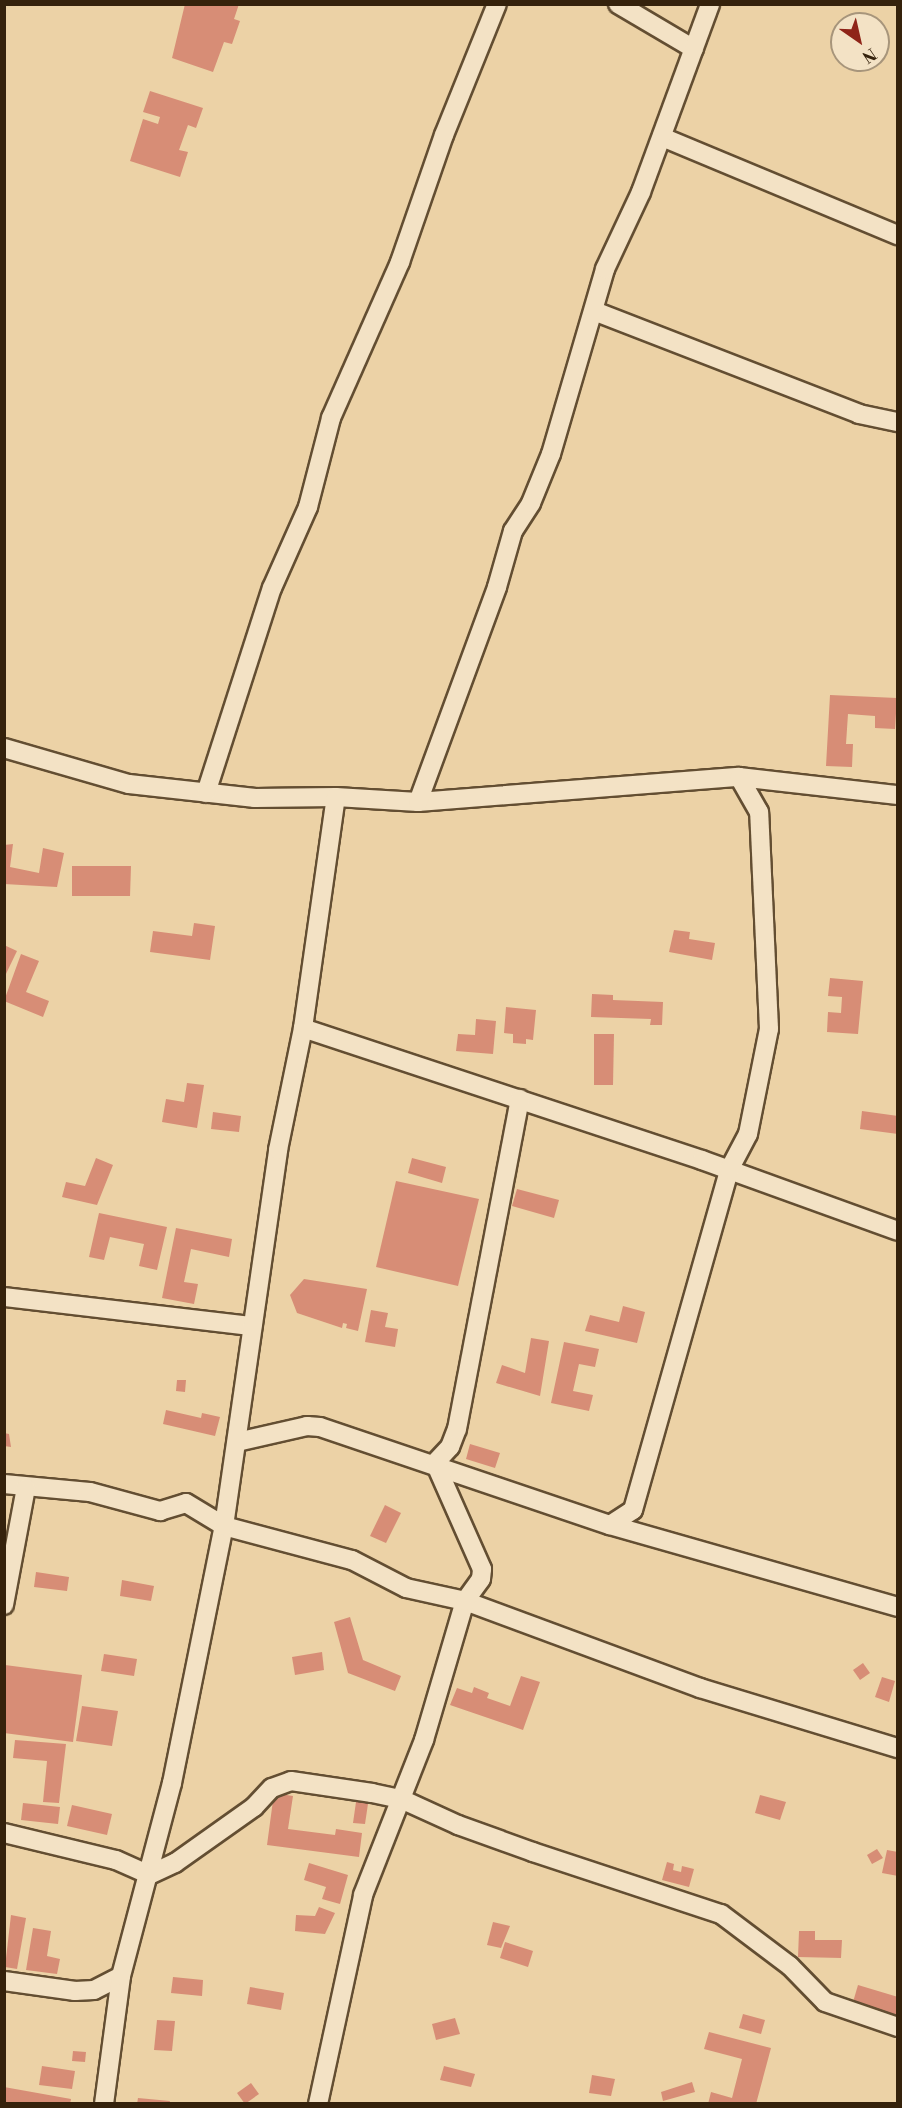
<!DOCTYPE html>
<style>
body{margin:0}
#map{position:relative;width:902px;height:2108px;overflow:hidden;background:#ecd2a6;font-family:"Libre Bodoni",serif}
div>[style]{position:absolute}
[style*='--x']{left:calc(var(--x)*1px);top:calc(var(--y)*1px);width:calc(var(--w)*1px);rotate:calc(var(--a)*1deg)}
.building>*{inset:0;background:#d78d76}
.roads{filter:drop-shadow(2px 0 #634e32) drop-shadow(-2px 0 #634e32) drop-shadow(0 2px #634e32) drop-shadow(0 -2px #634e32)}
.street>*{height:18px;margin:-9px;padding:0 9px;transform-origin:9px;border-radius:9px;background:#f3e2c5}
span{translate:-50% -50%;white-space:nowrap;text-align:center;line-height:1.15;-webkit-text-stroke:5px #f3e2c5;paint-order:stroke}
.frame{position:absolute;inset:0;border:6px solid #35220c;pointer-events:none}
.north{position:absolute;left:830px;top:12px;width:60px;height:60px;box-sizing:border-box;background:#f3e2c5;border:2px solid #a7957b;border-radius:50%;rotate:146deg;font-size:16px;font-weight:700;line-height:24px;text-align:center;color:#35220c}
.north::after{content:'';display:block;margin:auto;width:21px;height:27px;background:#8f2418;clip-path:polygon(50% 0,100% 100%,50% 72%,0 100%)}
</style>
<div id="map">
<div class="building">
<i style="clip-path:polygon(185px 4px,239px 4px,234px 19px,240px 21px,232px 44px,224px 42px,213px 72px,172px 58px)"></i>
<i style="clip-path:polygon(150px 91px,203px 108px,196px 128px,188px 125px,179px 150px,188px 152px,180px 177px,130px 161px,143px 119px,158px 124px,160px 117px,143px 112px)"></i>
<i style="clip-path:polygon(830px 695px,897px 698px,895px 729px,875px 728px,875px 716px,848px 714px,846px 744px,853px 744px,852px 767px,826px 766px)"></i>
<i style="clip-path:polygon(13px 844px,10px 867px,39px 873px,43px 848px,64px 853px,57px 887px,4px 884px,4px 845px)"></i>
<i style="clip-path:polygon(72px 866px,131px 866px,130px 896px,72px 896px)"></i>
<i style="clip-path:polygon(194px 923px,215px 926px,210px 960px,150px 952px,153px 931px,192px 936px)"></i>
<i style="clip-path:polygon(674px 930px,690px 932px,689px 939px,715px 943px,712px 960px,669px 952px)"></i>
<i style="clip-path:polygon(4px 945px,17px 951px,4px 978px)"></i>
<i style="clip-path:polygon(21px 954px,39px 961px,26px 992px,49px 1001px,43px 1017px,4px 1001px)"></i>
<i style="clip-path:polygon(830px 978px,863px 981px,858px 1034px,827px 1032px,828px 1012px,841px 1013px,842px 997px,828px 996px)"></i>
<i style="clip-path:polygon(592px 994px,613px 995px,613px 1000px,663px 1002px,662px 1025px,650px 1025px,651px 1019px,591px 1017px)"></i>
<i style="clip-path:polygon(506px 1007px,536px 1010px,533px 1040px,526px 1039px,526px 1044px,513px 1043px,513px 1034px,504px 1033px)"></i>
<i style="clip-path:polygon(476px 1019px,496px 1021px,493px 1054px,456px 1051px,458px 1034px,475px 1035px)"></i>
<i style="clip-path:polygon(594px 1034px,614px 1034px,613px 1085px,594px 1085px)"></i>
<i style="clip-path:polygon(187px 1083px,204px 1085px,197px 1128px,162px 1122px,166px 1099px,184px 1102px)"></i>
<i style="clip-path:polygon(862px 1111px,898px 1116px,898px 1134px,860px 1129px)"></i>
<i style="clip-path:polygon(213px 1112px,241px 1116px,239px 1132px,211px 1129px)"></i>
<i style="clip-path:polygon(96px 1158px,113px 1165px,97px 1205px,62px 1197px,66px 1182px,85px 1186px)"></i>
<i style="clip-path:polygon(412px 1158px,446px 1167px,442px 1183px,408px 1173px)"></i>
<i style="clip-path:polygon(396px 1181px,479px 1199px,458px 1286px,376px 1267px)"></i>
<i style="clip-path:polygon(517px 1189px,559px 1200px,554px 1218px,512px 1206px)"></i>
<i style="clip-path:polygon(99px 1213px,167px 1227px,157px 1270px,139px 1266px,144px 1244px,110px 1237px,104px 1260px,89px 1257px)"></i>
<i style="clip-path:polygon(176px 1228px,232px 1239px,229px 1257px,191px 1249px,184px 1282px,198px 1284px,194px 1304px,162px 1298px)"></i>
<i style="clip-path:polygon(304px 1279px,367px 1289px,358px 1331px,346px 1328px,347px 1324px,343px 1323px,342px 1328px,297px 1313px,290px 1295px)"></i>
<i style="clip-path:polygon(623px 1306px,645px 1312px,637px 1343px,585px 1331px,590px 1315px,619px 1322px)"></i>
<i style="clip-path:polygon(371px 1310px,388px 1313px,385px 1327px,398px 1329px,395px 1347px,365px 1342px)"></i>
<i style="clip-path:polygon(531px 1338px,549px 1341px,540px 1396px,496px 1383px,502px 1365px,525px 1373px)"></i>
<i style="clip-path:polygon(564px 1342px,599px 1349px,595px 1367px,579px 1364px,573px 1391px,593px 1395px,589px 1411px,551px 1403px)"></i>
<i style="clip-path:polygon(177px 1380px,186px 1380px,185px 1392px,176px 1391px)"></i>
<i style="clip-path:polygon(166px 1410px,201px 1418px,202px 1413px,220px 1417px,215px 1436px,163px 1424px)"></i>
<i style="clip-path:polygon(4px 1433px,9px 1434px,11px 1447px,4px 1446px)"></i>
<i style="clip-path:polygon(470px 1444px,500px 1453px,495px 1468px,466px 1459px)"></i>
<i style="clip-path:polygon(385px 1505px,401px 1513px,386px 1543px,370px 1536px)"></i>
<i style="clip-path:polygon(36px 1572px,69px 1577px,67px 1591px,34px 1587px)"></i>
<i style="clip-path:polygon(122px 1580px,154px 1586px,151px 1601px,120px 1596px)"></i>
<i style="clip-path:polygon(350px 1617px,363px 1660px,401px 1676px,395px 1691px,348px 1673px,334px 1622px)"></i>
<i style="clip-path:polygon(322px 1652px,324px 1670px,295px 1675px,292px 1657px)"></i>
<i style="clip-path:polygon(104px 1654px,137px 1659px,134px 1676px,101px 1671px)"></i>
<i style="clip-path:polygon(863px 1663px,870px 1673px,860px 1680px,853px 1670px)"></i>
<i style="clip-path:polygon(5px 1665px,82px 1675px,73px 1742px,4px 1733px)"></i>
<i style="clip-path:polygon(521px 1676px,540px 1682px,523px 1730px,450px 1705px,457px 1688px,472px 1693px,474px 1687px,489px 1693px,487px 1698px,510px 1706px)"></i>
<i style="clip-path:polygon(882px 1677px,895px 1681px,889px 1702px,875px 1697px)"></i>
<i style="clip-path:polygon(82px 1706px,118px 1711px,112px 1746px,76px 1741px)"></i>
<i style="clip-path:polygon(15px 1740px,66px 1744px,59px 1803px,43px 1802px,47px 1761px,13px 1758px)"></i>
<i style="clip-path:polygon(274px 1793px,293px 1796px,288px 1829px,335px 1835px,336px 1829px,362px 1833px,359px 1857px,267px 1845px)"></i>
<i style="clip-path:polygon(357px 1795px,369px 1797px,365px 1824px,353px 1823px)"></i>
<i style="clip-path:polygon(760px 1795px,786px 1802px,780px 1820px,755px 1813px)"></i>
<i style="clip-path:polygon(23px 1803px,60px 1807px,58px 1824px,21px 1820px)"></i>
<i style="clip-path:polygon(72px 1805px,112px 1814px,107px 1835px,67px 1826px)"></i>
<i style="clip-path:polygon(877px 1849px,883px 1858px,872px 1864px,867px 1855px)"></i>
<i style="clip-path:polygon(887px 1850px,898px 1852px,898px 1876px,882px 1873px)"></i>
<i style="clip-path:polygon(667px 1862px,674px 1864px,673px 1870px,681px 1872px,682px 1866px,694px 1869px,689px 1887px,662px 1880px)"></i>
<i style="clip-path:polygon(309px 1863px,348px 1875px,340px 1904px,322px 1899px,326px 1887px,304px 1880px)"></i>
<i style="clip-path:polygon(319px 1907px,335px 1913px,325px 1934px,295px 1931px,296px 1915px,315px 1916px)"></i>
<i style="clip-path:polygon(11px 1915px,26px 1918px,17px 1969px,5px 1967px)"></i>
<i style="clip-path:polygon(493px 1922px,510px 1926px,501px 1948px,487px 1945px)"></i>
<i style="clip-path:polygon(33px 1928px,51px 1931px,47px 1956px,60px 1959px,57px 1974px,26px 1970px)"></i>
<i style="clip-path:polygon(799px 1931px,815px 1931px,815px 1940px,842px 1940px,841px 1958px,798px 1957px)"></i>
<i style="clip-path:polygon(505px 1942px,533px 1951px,528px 1967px,500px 1958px)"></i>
<i style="clip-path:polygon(173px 1977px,203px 1980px,202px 1996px,171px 1993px)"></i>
<i style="clip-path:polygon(858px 1985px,898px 1997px,896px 2015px,853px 2002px)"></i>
<i style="clip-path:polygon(250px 1987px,284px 1993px,281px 2010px,247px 2004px)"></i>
<i style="clip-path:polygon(743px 2014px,765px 2020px,761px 2034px,739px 2028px)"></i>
<i style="clip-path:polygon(455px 2018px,460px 2034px,436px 2040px,432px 2024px)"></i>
<i style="clip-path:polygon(157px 2020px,175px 2021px,172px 2051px,154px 2050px)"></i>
<i style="clip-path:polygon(709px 2032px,771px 2048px,756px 2104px,708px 2104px,711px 2092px,732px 2098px,742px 2059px,704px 2049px)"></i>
<i style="clip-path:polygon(73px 2051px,86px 2052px,85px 2062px,72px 2061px)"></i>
<i style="clip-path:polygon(42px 2066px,75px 2071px,72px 2089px,39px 2085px)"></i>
<i style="clip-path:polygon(444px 2066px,475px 2074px,471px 2087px,440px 2080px)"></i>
<i style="clip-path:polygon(592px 2075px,615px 2079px,611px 2096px,589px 2093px)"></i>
<i style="clip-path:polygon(692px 2082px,695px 2092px,663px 2101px,661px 2092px)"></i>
<i style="clip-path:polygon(251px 2083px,259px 2094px,245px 2104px,237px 2093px)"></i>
<i style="clip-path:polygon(4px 2087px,71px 2099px,70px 2104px,4px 2104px)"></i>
<i style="clip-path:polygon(138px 2098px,170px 2101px,169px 2104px,137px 2104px)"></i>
</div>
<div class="roads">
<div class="street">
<i style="--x:618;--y:4;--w:88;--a:30.6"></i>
<i style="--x:662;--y:137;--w:256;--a:22.6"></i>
<i style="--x:594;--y:311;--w:284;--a:21.2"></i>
<i style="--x:859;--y:414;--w:40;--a:12"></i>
<i style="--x:4;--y:748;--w:130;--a:16.1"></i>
<i style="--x:129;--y:784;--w:127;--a:6.3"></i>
<i style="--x:255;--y:798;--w:81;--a:-0.7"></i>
<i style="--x:336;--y:797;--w:82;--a:3.5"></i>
<i style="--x:418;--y:802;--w:322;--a:-4.5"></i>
<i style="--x:739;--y:777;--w:160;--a:6.5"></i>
<i style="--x:206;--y:793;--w:215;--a:-72.2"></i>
<i style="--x:272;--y:588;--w:89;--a:-66"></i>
<i style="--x:308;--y:507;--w:92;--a:-75.5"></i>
<i style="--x:331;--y:418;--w:171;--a:-66.1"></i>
<i style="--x:400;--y:262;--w:134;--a:-70.9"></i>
<i style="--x:444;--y:135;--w:141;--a:-68"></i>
<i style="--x:418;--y:802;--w:229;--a:-69.8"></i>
<i style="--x:497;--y:587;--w:58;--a:-74.1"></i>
<i style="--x:513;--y:531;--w:33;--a:-57"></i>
<i style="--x:531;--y:503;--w:53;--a:-67.8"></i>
<i style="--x:551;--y:454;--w:193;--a:-73.7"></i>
<i style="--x:605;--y:269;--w:85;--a:-64.9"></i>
<i style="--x:641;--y:192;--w:200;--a:-69.8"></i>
<i style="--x:303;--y:1028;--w:420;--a:18.3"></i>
<i style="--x:702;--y:1160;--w:208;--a:19.9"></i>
<i style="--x:4;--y:1297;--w:250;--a:6.7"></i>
<i style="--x:237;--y:1442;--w:72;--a:-12.9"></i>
<i style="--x:307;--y:1426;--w:13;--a:4"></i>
<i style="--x:320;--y:1427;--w:306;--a:18.7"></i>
<i style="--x:610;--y:1525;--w:299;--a:15.9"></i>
<i style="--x:4;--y:1484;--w:86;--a:5.3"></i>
<i style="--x:90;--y:1492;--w:73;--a:15.2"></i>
<i style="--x:160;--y:1511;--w:27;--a:-17"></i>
<i style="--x:186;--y:1503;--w:44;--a:31.2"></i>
<i style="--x:224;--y:1526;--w:132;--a:14.9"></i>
<i style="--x:352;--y:1560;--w:61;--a:27.4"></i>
<i style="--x:406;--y:1588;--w:60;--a:12.4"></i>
<i style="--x:465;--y:1601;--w:251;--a:20.3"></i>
<i style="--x:700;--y:1688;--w:207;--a:16.9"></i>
<i style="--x:610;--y:1525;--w:27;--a:-33"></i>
<i style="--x:633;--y:1510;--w:353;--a:-74.2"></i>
<i style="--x:729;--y:1170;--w:41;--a:-62.2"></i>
<i style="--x:748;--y:1134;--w:107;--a:-78.7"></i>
<i style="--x:769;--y:1029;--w:217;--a:-92.6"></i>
<i style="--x:759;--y:812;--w:40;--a:-119.7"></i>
<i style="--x:4;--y:1605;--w:119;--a:-79.4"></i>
<i style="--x:4;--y:1833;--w:115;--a:13.6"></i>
<i style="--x:116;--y:1860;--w:36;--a:24"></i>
<i style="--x:149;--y:1875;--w:29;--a:-25"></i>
<i style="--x:175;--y:1863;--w:97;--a:-35.3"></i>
<i style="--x:254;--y:1807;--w:26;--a:-47"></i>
<i style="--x:272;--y:1788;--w:20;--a:-20"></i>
<i style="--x:291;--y:1781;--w:82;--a:8.4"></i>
<i style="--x:372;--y:1793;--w:30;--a:12"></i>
<i style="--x:401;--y:1799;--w:63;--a:24.5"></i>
<i style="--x:458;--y:1825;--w:80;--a:19.8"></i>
<i style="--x:533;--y:1852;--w:198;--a:18.3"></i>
<i style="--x:721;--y:1914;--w:86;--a:37"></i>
<i style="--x:790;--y:1966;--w:50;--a:45.8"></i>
<i style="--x:825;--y:2002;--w:77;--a:18.9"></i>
<i style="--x:4;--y:1981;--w:72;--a:8"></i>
<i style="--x:75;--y:1991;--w:19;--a:-3"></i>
<i style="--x:94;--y:1990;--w:30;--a:-27"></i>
<i style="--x:104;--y:2104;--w:129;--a:-82.4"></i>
<i style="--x:121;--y:1976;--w:200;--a:-75.2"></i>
<i style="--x:172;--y:1783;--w:262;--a:-78.6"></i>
<i style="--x:224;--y:1526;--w:380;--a:-81.8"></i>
<i style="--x:278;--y:1150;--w:125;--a:-78.4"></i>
<i style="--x:303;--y:1028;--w:233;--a:-81.9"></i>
<i style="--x:318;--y:2104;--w:214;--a:-77.8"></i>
<i style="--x:363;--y:1895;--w:167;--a:-68.5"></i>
<i style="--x:424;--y:1740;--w:145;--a:-73.6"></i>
<i style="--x:465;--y:1601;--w:27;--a:-54"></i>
<i style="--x:481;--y:1579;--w:10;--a:-84"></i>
<i style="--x:482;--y:1569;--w:116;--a:-113.9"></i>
<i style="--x:435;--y:1463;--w:22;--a:-47"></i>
<i style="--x:450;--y:1447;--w:19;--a:-69"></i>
<i style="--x:457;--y:1429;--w:336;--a:-79.2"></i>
</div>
</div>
<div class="frame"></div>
<div class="north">N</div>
</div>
